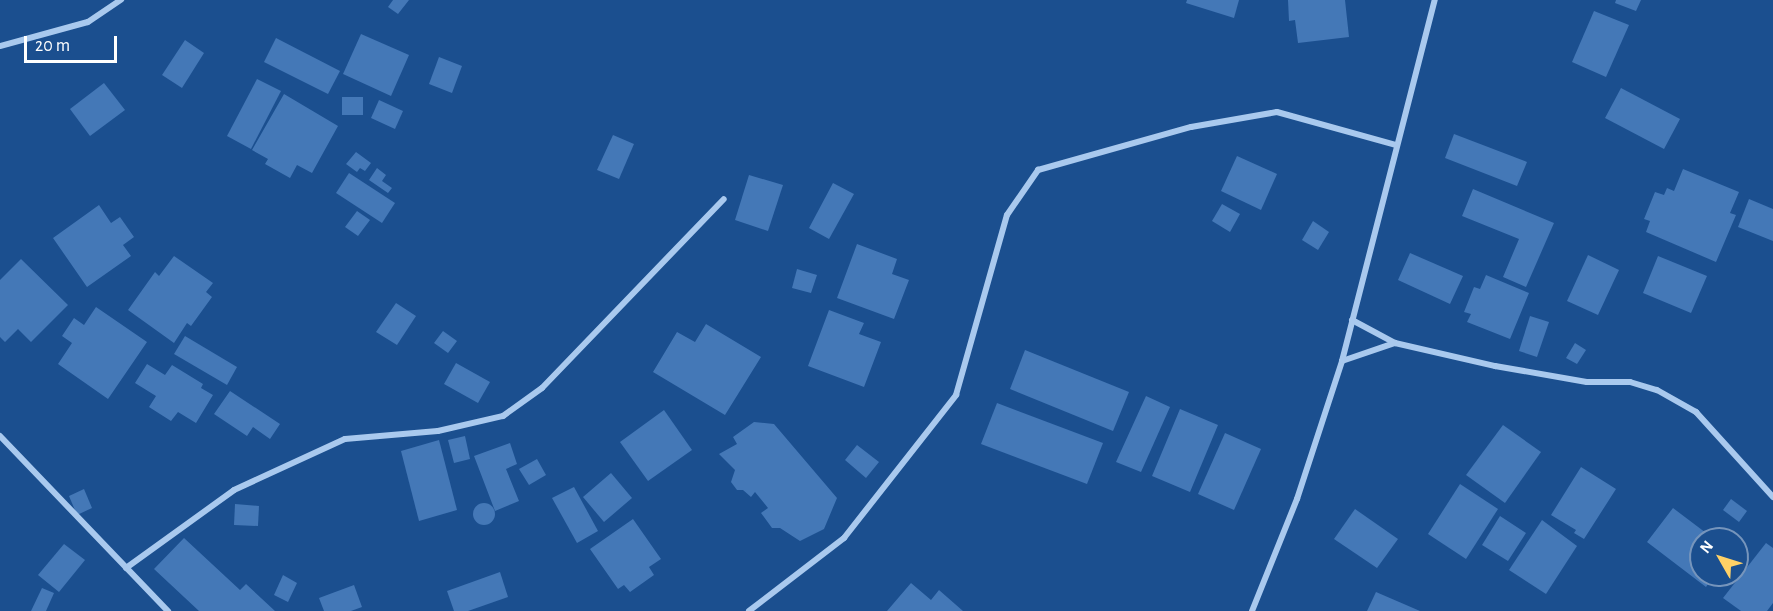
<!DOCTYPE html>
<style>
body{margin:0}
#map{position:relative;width:1773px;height:611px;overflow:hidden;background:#1b4f8f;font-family:"Alegreya Sans",sans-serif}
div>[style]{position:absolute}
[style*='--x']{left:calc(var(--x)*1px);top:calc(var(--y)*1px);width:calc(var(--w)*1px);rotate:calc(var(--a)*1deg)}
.building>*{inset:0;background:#4478b7}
.round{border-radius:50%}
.street>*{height:6px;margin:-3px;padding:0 3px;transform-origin:3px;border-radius:3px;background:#a9c9ee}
span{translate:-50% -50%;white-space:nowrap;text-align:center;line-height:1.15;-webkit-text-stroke:4.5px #1b4f8f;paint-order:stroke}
.north{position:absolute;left:1689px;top:527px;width:60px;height:60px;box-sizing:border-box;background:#1b4f8f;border:2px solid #7695bc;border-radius:50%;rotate:309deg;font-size:16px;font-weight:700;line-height:24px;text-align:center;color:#fff}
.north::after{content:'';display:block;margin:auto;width:21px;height:27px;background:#ffd166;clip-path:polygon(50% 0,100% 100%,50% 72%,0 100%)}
.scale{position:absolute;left:24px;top:36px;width:93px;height:27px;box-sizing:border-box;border:3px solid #fff;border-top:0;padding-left:8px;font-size:18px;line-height:21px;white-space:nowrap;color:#fff;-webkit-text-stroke:4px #1b4f8f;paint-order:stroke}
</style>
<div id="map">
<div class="building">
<i style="clip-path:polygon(393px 0,409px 0,398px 14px,388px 7px)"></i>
<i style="clip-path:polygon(1187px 0,1239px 0,1234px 18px,1186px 3px)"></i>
<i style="clip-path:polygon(1288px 0,1345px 0,1349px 37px,1298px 43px,1295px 20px,1289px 21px)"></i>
<i style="clip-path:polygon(1616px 0,1641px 0,1636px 11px,1615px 3px)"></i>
<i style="clip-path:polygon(1594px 11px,1629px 25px,1606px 77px,1572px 62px)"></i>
<i style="clip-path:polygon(361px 34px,409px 55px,391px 96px,343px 74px)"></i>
<i style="clip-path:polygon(276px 38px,340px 71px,328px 94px,264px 62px)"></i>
<i style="clip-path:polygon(185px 40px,204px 53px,182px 88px,162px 75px)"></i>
<i style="clip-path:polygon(439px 57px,462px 66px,452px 93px,429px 84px)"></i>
<i style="clip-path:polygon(257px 79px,281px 91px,251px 149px,227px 136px)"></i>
<i style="clip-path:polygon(104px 83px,125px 110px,90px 136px,70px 109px)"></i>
<i style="clip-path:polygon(1621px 88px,1680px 119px,1664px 149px,1605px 118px)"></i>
<i style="clip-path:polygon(284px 94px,338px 126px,312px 173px,297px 165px,290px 178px,265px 164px,268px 159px,252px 150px)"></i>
<i style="clip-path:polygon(342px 97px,363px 97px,363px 115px,342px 115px)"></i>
<i style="clip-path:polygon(379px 100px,403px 111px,395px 129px,371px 118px)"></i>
<i style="clip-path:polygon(1454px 134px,1527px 162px,1517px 186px,1445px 158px)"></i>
<i style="clip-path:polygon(613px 135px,634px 144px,619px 179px,597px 170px)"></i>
<i style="clip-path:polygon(356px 152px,371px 163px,365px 171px,360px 168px,357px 172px,346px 164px)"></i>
<i style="clip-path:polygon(1237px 156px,1277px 174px,1261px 210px,1221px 191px)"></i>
<i style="clip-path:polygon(377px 168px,386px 175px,382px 181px,392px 188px,388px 193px,369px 180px)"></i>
<i style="clip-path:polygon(1683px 169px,1739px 192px,1730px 213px,1736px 215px,1716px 262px,1646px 232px,1650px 221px,1644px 219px,1655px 192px,1664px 195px,1667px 188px,1674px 191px)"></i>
<i style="clip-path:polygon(349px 173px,395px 203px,382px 223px,336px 193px)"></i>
<i style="clip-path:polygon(749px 175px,783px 185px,768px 231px,735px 220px)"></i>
<i style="clip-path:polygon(833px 183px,854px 194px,829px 239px,809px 228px)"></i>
<i style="clip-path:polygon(1473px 189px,1554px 223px,1526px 287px,1503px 277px,1519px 239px,1462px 216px)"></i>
<i style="clip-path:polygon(1749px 199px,1773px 209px,1773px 241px,1738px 227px)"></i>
<i style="clip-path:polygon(1222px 204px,1240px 214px,1230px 232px,1212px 221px)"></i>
<i style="clip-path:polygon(99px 205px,111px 223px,120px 217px,134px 237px,123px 245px,131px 256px,87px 287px,53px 238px)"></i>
<i style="clip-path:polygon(357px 211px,370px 220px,358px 236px,345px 227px)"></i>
<i style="clip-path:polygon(1313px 221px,1329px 232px,1318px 250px,1302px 240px)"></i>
<i style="clip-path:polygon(857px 244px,897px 259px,892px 274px,909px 280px,894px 319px,837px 298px)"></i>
<i style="clip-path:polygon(1410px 253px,1463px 276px,1450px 304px,1398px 280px)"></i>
<i style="clip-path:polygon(1588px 255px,1619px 270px,1598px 315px,1567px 301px)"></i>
<i style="clip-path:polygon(174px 256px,213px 283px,206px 292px,212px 297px,191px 326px,187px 323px,174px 343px,128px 310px,155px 272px,159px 276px)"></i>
<i style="clip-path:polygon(1658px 256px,1707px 276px,1691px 313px,1643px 293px)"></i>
<i style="clip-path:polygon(21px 259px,68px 305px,31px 342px,18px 329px,5px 342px,0 337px,0 280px)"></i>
<i style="clip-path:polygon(797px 269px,817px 275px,811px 293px,792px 288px)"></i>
<i style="clip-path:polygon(1486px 275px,1529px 293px,1510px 339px,1467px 322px,1471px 314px,1464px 312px,1474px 287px,1480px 289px)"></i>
<i style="clip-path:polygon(396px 303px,416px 316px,397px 345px,376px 332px)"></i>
<i style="clip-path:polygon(96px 307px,147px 342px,108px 399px,58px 364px,72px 343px,62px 336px,74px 318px,84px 325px)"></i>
<i style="clip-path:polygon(829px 310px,864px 323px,859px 334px,881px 342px,864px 387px,808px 366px)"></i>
<i style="clip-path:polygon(1530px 316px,1549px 322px,1537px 357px,1519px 351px)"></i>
<i style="clip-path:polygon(706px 324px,761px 357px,725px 415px,653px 372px,677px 332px,695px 342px)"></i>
<i style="clip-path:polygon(443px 331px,457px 341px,448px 353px,434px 343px)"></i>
<i style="clip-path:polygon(185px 336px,237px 367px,227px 385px,174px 354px)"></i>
<i style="clip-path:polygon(1575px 343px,1586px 350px,1577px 364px,1566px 358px)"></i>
<i style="clip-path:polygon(1025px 350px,1129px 392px,1113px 431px,1010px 389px)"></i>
<i style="clip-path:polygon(456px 363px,490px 382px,478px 403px,444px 384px)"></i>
<i style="clip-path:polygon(147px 364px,165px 375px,172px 365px,203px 384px,201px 388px,213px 395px,196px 423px,178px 412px,171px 421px,149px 407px,156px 396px,135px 383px)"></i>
<i style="clip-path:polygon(230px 391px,280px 424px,270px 439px,253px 427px,247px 436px,214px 414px)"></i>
<i style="clip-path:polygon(1146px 396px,1170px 407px,1141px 472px,1116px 462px)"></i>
<i style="clip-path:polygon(997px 403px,1103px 443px,1087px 484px,981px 444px)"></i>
<i style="clip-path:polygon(1180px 409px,1218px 425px,1190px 492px,1152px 476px)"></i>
<i style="clip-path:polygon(664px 410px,692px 450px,648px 481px,620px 442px)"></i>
<i style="clip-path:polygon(754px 422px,774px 424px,837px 498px,824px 529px,800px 541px,780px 528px,772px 528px,761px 513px,768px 508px,755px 492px,751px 497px,743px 490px,737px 490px,731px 482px,735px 470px,719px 454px,737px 444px,733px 437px)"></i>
<i style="clip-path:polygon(1503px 425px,1541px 452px,1505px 503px,1466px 475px)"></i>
<i style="clip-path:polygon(1225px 433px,1261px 449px,1234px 510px,1198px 494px)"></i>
<i style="clip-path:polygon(465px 436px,470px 459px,454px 463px,448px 440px)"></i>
<i style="clip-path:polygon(439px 440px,457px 510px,419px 521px,401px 451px)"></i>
<i style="clip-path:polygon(510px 443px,517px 464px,506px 469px,519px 501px,495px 511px,474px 456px)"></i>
<i style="clip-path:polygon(857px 445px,879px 462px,866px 478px,845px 460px)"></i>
<i style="clip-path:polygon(537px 459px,546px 475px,529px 485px,519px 469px)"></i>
<i style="clip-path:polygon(1581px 467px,1616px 489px,1584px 539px,1574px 533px,1576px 530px,1551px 515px)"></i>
<i style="clip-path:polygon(611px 473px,632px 498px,604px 522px,583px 497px)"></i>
<i style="clip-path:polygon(1460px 484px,1498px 509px,1466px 559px,1428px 534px)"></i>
<i style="clip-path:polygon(574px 487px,598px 531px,577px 543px,552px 498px)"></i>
<i style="clip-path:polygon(84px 489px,92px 508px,77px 515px,69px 496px)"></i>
<i style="clip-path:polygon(1731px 499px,1747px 511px,1739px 522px,1723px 510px)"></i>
<i class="round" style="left:473px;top:503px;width:22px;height:22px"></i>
<i style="clip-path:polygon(235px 504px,259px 506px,258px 526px,234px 525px)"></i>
<i style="clip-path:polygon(1673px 508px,1714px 539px,1701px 539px,1701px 575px,1714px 575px,1706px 587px,1647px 542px)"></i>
<i style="clip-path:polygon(1355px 509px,1398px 539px,1377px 568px,1334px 539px)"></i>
<i style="clip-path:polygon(1500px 516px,1526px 533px,1508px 561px,1482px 545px)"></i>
<i style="clip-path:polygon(633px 519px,661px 559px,649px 567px,654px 575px,630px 592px,624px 585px,618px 589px,590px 549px)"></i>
<i style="clip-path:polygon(1542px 520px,1577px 546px,1546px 594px,1509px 570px)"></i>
<i style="clip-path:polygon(184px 538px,240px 590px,246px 584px,275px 611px,199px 611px,154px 569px)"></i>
<i style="clip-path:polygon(1766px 543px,1773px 548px,1773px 603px,1767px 611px,1741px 611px,1723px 598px)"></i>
<i style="clip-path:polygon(64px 544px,85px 560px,59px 592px,38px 575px)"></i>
<i style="clip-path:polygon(500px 572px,508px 597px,468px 611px,454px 611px,447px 591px)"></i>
<i style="clip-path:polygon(283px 575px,297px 583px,288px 602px,274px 595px)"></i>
<i style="clip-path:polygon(911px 583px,931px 600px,939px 590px,963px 611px,887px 611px)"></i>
<i style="clip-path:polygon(354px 585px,362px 607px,351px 611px,324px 611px,319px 598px)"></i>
<i style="clip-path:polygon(42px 588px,54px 593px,46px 611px,31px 611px)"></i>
<i style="clip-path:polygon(1376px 592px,1420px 611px,1367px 611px)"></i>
</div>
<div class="street">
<i style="--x:0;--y:46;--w:91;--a:-15.3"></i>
<i style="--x:88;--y:22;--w:40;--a:-34"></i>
<i style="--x:1352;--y:320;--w:49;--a:28.1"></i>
<i style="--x:1395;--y:343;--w:103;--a:13"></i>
<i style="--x:1495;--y:366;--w:93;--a:9.9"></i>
<i style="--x:1587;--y:382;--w:43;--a:0"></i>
<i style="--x:1630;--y:382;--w:28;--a:17"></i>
<i style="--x:1657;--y:390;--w:45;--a:29.4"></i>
<i style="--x:1696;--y:412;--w:115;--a:47.8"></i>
<i style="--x:1342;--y:361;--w:56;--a:-18.8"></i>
<i style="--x:0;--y:436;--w:243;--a:46.2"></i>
<i style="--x:126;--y:568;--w:133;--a:-35.8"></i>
<i style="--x:234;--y:490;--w:122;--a:-24.7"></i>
<i style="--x:345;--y:439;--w:93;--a:-4.9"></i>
<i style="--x:438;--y:431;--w:67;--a:-13"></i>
<i style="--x:503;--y:416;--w:48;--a:-35.7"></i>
<i style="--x:542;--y:388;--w:262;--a:-46.1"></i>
<i style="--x:749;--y:611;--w:120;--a:-37.5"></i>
<i style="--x:844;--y:538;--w:182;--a:-51.9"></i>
<i style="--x:956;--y:395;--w:187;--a:-74.2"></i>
<i style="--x:1007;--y:215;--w:55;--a:-55.4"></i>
<i style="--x:1038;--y:170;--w:159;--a:-15.7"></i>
<i style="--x:1191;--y:127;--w:87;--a:-9.9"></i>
<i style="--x:1277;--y:112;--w:123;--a:15.5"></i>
<i style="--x:1252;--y:611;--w:121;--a:-68.1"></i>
<i style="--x:1297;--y:499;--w:145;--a:-71.9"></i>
<i style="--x:1342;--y:361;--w:373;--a:-75.6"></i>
</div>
<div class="north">N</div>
<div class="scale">20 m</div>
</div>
